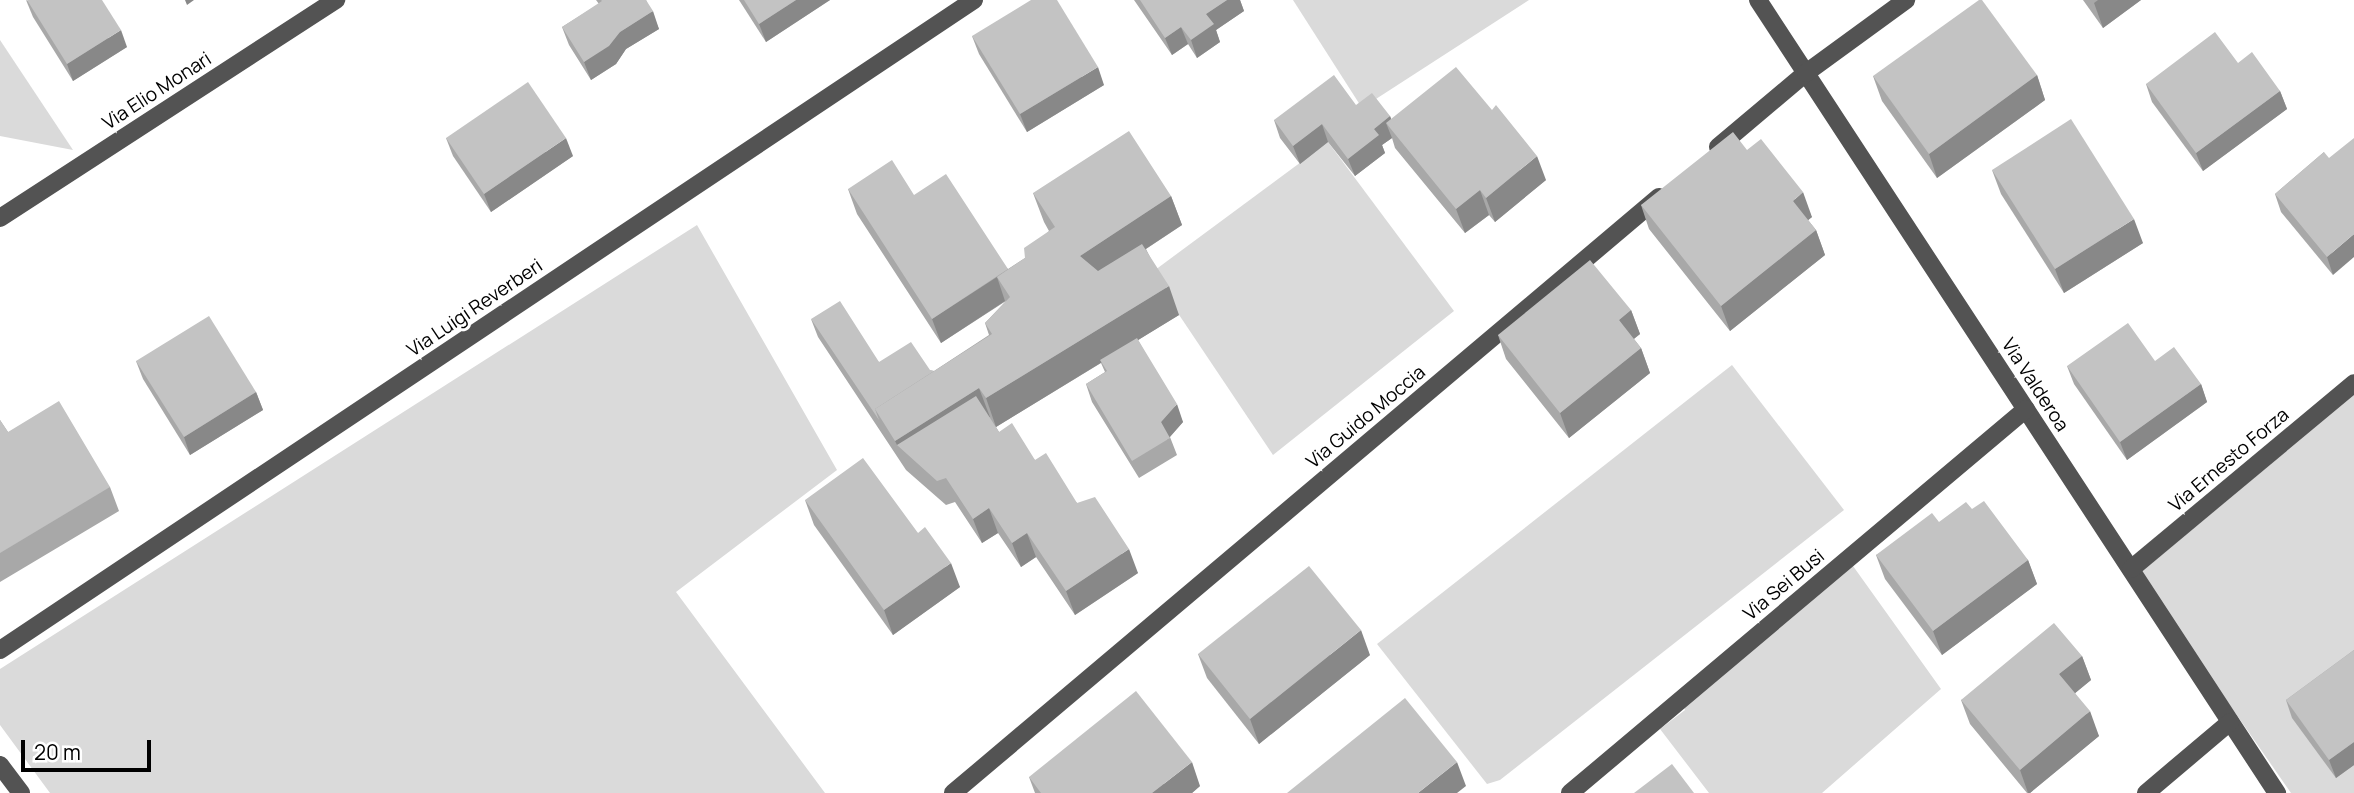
<!DOCTYPE html>
<style>
body{margin:0}
#map{position:relative;width:2354px;height:793px;overflow:hidden;background:#fff;font-family:Manrope,sans-serif}
div>[style]{position:absolute}
[style*='--x']{left:calc(var(--x)*1px);top:calc(var(--y)*1px);width:calc(var(--w)*1px);rotate:calc(var(--a)*1deg)}
.green>*{inset:0;background:#dadada}
.minor>*{height:18px;margin:-9px;padding:0 9px;transform-origin:9px;border-radius:9px;background:#535353}
.wall>*{inset:0;background:#a8a8a8}
.shaded-wall>*{inset:0;background:#888}
.building>*{inset:0;background:#c3c3c3}
span{translate:-50% -50%;white-space:nowrap;text-align:center;line-height:1.15;-webkit-text-stroke:6px #fff;paint-order:stroke}
.street-label{font-size:19px;color:#000}
.scale{position:absolute;left:21px;top:740px;width:130px;height:32px;box-sizing:border-box;border:4px solid #000;border-top:0;padding-left:9px;font-size:21px;line-height:24px;white-space:nowrap;color:#000;-webkit-text-stroke:5px #fff;paint-order:stroke}
</style>
<div id="map">
<div class="green">
<i style="clip-path:polygon(1293px 0,1529px 0,1362px 108px)"></i>
<i style="clip-path:polygon(0 40px,73px 150px,0 136px)"></i>
<i style="clip-path:polygon(1328px 142px,1454px 311px,1273px 455px,1151px 273px)"></i>
<i style="clip-path:polygon(697px 225px,837px 470px,676px 592px,825px 793px,50px 793px,0 725px,0 669px)"></i>
<i style="clip-path:polygon(1732px 365px,1844px 510px,1500px 780px,1487px 784px,1377px 644px)"></i>
<i style="clip-path:polygon(2354px 391px,2354px 793px,2291px 793px,2136px 570px)"></i>
<i style="clip-path:polygon(1848px 559px,1941px 689px,1822px 793px,1709px 793px,1660px 729px,1685px 710px,1678px 693px)"></i>
</div>
<div class="minor">
<i style="--x:1758;--y:0;--w:948;--a:56.8"></i>
<i style="--x:1718;--y:147;--w:115;--a:-40.1"></i>
<i style="--x:1806;--y:73;--w:124;--a:-36.1"></i>
<i style="--x:0;--y:218;--w:401;--a:-33"></i>
<i style="--x:2131;--y:569;--w:290;--a:-39.8"></i>
<i style="--x:0;--y:650;--w:1171;--a:-33.72"></i>
<i style="--x:0;--y:765;--w:35;--a:53"></i>
<i style="--x:953;--y:793;--w:924;--a:-40.17"></i>
<i style="--x:1570;--y:793;--w:596;--a:-40.1"></i>
<i style="--x:2146;--y:793;--w:110;--a:-40.2"></i>
</div>
<div class="wall">
<i style="clip-path:polygon(26px 0,127px 47px,73px 81px,33px 17px)"></i>
<i style="clip-path:polygon(596px 0,646px 0,659px 29px,626px 49px,616px 64px,591px 80px,569px 45px,562px 27px,599px 4px)"></i>
<i style="clip-path:polygon(739px 0,830px 0,766px 42px)"></i>
<i style="clip-path:polygon(1134px 0,1240px 0,1244px 11px,1216px 30px,1220px 42px,1197px 58px,1188px 44px,1172px 55px)"></i>
<i style="clip-path:polygon(2083px 0,2141px 0,2103px 28px)"></i>
<i style="clip-path:polygon(972px 36px,1104px 85px,1027px 132px,979px 54px)"></i>
<i style="clip-path:polygon(2238px 63px,2280px 91px,2287px 109px,2203px 171px,2152px 102px,2146px 84px)"></i>
<i style="clip-path:polygon(2037px 75px,2045px 100px,1937px 178px,1882px 101px,1873px 76px)"></i>
<i style="clip-path:polygon(1356px 105px,1390px 116px,1391px 119px,1546px 180px,1495px 222px,1489px 215px,1465px 233px,1395px 148px,1392px 138px,1382px 145px,1385px 153px,1355px 176px,1328px 142px,1300px 164px,1280px 138px,1274px 120px)"></i>
<i style="clip-path:polygon(446px 138px,573px 156px,491px 212px,453px 156px)"></i>
<i style="clip-path:polygon(1747px 150px,1812px 217px,1808px 220px,1816px 230px,1825px 255px,1730px 331px,1649px 229px,1641px 205px)"></i>
<i style="clip-path:polygon(2324px 152px,2333px 275px,2281px 212px,2275px 194px)"></i>
<i style="clip-path:polygon(1992px 170px,2143px 243px,2064px 293px,2001px 194px)"></i>
<i style="clip-path:polygon(848px 189px,914px 195px,1008px 269px,1025px 258px,1049px 231px,1044px 222px,1033px 193px,1171px 196px,1182px 225px,1146px 249px,1179px 315px,1138px 340px,1183px 422px,1170px 437px,1177px 455px,1139px 478px,1092px 402px,1086px 384px,1105px 372px,1101px 363px,996px 427px,999px 432px,1035px 460px,1077px 503px,1138px 573px,1075px 615px,1036px 557px,1021px 567px,998px 533px,982px 543px,955px 502px,946px 505px,906px 470px,818px 337px,811px 319px,879px 362px,934px 371px,989px 335px,985px 323px,1006px 301px,941px 343px,857px 214px)"></i>
<i style="clip-path:polygon(1631px 310px,1640px 334px,1634px 339px,1641px 348px,1650px 373px,1569px 438px,1506px 359px,1498px 335px)"></i>
<i style="clip-path:polygon(136px 361px,256px 392px,263px 410px,190px 455px,143px 379px)"></i>
<i style="clip-path:polygon(2067px 366px,2201px 384px,2207px 402px,2127px 460px,2074px 384px)"></i>
<i style="clip-path:polygon(0 420px,8px 432px,110px 487px,119px 511px,0 582px)"></i>
<i style="clip-path:polygon(805px 500px,918px 533px,960px 587px,893px 635px,814px 525px)"></i>
<i style="clip-path:polygon(1972px 509px,2028px 560px,2037px 584px,1942px 655px,1885px 579px,1876px 555px)"></i>
<i style="clip-path:polygon(2354px 650px,2354px 765px,2336px 778px,2292px 718px,2286px 700px)"></i>
<i style="clip-path:polygon(1198px 654px,1370px 655px,1259px 744px,1207px 678px)"></i>
<i style="clip-path:polygon(2082px 656px,2091px 680px,2075px 693px,2099px 736px,2030px 793px,2027px 793px,1970px 724px,1961px 700px)"></i>
<i style="clip-path:polygon(1029px 777px,1200px 786px,1192px 793px,1035px 793px)"></i>
</div>
<div class="shaded-wall">
<i style="clip-path:polygon(185px 0,194px 0,187px 5px)"></i>
<i style="clip-path:polygon(796px 0,830px 0,766px 42px,759px 24px)"></i>
<i style="clip-path:polygon(1227px 0,1240px 0,1244px 11px,1216px 30px,1220px 42px,1197px 58px,1191px 40px,1206px 14px)"></i>
<i style="clip-path:polygon(2098px 0,2141px 0,2103px 28px,2094px 3px)"></i>
<i style="clip-path:polygon(653px 11px,659px 29px,626px 49px,616px 64px,591px 80px,584px 62px,620px 32px)"></i>
<i style="clip-path:polygon(1181px 27px,1188px 44px,1172px 55px,1165px 38px)"></i>
<i style="clip-path:polygon(121px 30px,127px 47px,73px 81px,67px 64px)"></i>
<i style="clip-path:polygon(1098px 67px,1104px 85px,1027px 132px,1020px 114px)"></i>
<i style="clip-path:polygon(2037px 75px,2045px 100px,1937px 178px,1929px 154px)"></i>
<i style="clip-path:polygon(2280px 91px,2287px 109px,2203px 171px,2196px 153px)"></i>
<i style="clip-path:polygon(1390px 116px,1397px 134px,1386px 123px,1392px 138px,1382px 145px,1385px 153px,1355px 176px,1348px 159px,1374px 129px)"></i>
<i style="clip-path:polygon(1322px 124px,1328px 142px,1300px 164px,1293px 146px)"></i>
<i style="clip-path:polygon(566px 138px,573px 156px,491px 212px,484px 194px)"></i>
<i style="clip-path:polygon(1537px 156px,1546px 180px,1495px 222px,1486px 198px)"></i>
<i style="clip-path:polygon(1480px 190px,1489px 215px,1465px 233px,1456px 209px)"></i>
<i style="clip-path:polygon(1803px 192px,1812px 217px,1802px 225px,1793px 201px)"></i>
<i style="clip-path:polygon(1171px 196px,1182px 225px,1091px 285px,1080px 256px)"></i>
<i style="clip-path:polygon(2134px 219px,2143px 243px,2064px 293px,2055px 269px)"></i>
<i style="clip-path:polygon(1816px 230px,1825px 255px,1730px 331px,1721px 306px)"></i>
<i style="clip-path:polygon(2354px 234px,2354px 257px,2333px 275px,2327px 257px)"></i>
<i style="clip-path:polygon(997px 277px,1005px 301px,941px 343px,932px 319px)"></i>
<i style="clip-path:polygon(1169px 286px,1179px 315px,996px 427px,986px 398px)"></i>
<i style="clip-path:polygon(1631px 310px,1640px 334px,1627px 344px,1619px 320px)"></i>
<i style="clip-path:polygon(1641px 348px,1650px 373px,1569px 438px,1560px 413px)"></i>
<i style="clip-path:polygon(2201px 384px,2207px 402px,2127px 460px,2120px 442px)"></i>
<i style="clip-path:polygon(979px 388px,990px 417px,897px 445px,895px 441px)"></i>
<i style="clip-path:polygon(256px 392px,263px 410px,190px 455px,184px 437px)"></i>
<i style="clip-path:polygon(1177px 404px,1183px 422px,1167px 440px,1161px 422px)"></i>
<i style="clip-path:polygon(989px 508px,998px 533px,982px 543px,973px 519px)"></i>
<i style="clip-path:polygon(1027px 533px,1036px 557px,1021px 567px,1012px 543px)"></i>
<i style="clip-path:polygon(1129px 549px,1138px 573px,1075px 615px,1066px 591px)"></i>
<i style="clip-path:polygon(2028px 560px,2037px 584px,1942px 655px,1933px 631px)"></i>
<i style="clip-path:polygon(951px 563px,960px 587px,893px 635px,884px 610px)"></i>
<i style="clip-path:polygon(1361px 630px,1370px 655px,1259px 744px,1250px 719px)"></i>
<i style="clip-path:polygon(2082px 656px,2091px 680px,2068px 699px,2059px 674px)"></i>
<i style="clip-path:polygon(2090px 711px,2099px 736px,2030px 793px,2028px 793px,2020px 770px)"></i>
<i style="clip-path:polygon(2354px 742px,2354px 765px,2336px 778px,2329px 760px)"></i>
<i style="clip-path:polygon(1192px 762px,1200px 786px,1192px 793px,1152px 793px)"></i>
<i style="clip-path:polygon(1457px 762px,1466px 786px,1457px 793px,1418px 793px)"></i>
</div>
<div class="building">
<i style="clip-path:polygon(27px 0,102px 0,121px 30px,67px 64px)"></i>
<i style="clip-path:polygon(601px 0,646px 0,653px 11px,620px 32px,609px 46px,584px 62px,562px 27px,602px 1px)"></i>
<i style="clip-path:polygon(744px 0,796px 0,759px 24px)"></i>
<i style="clip-path:polygon(1031px 0,1057px 0,1098px 67px,1020px 114px,972px 36px)"></i>
<i style="clip-path:polygon(1140px 0,1227px 0,1206px 14px,1214px 24px,1191px 40px,1181px 27px,1165px 38px)"></i>
<i style="clip-path:polygon(1979px 0,1982px 0,2037px 75px,1929px 154px,1873px 76px)"></i>
<i style="clip-path:polygon(2215px 32px,2238px 63px,2252px 52px,2280px 91px,2196px 153px,2146px 84px)"></i>
<i style="clip-path:polygon(1456px 67px,1492px 110px,1496px 105px,1537px 156px,1486px 198px,1480px 190px,1456px 209px,1386px 123px)"></i>
<i style="clip-path:polygon(1334px 75px,1356px 105px,1372px 93px,1390px 116px,1374px 129px,1379px 135px,1348px 159px,1322px 124px,1293px 146px,1274px 120px)"></i>
<i style="clip-path:polygon(528px 82px,566px 138px,484px 194px,446px 138px)"></i>
<i style="clip-path:polygon(2071px 119px,2134px 219px,2055px 269px,1992px 170px)"></i>
<i style="clip-path:polygon(1129px 131px,1171px 196px,1080px 256px,1098px 271px,1142px 244px,1169px 286px,986px 398px,979px 388px,895px 441px,875px 409px,992px 334px,985px 323px,1010px 297px,997px 277px,1025px 258px,1024px 248px,1055px 227px,1033px 193px)"></i>
<i style="clip-path:polygon(1733px 132px,1747px 150px,1761px 139px,1803px 192px,1793px 201px,1816px 230px,1721px 306px,1641px 205px)"></i>
<i style="clip-path:polygon(2354px 138px,2354px 234px,2327px 257px,2275px 194px,2324px 152px,2329px 158px)"></i>
<i style="clip-path:polygon(892px 160px,914px 195px,946px 174px,1008px 269px,932px 319px,848px 189px)"></i>
<i style="clip-path:polygon(1590px 260px,1631px 310px,1619px 320px,1641px 348px,1560px 413px,1498px 335px)"></i>
<i style="clip-path:polygon(840px 301px,879px 362px,911px 342px,930px 370px,934px 371px,875px 409px,879px 420px,811px 319px)"></i>
<i style="clip-path:polygon(209px 316px,256px 392px,184px 437px,136px 361px)"></i>
<i style="clip-path:polygon(2128px 323px,2155px 361px,2174px 347px,2201px 384px,2120px 442px,2067px 366px)"></i>
<i style="clip-path:polygon(1137px 338px,1177px 404px,1161px 422px,1170px 438px,1132px 461px,1086px 384px,1107px 371px,1100px 360px)"></i>
<i style="clip-path:polygon(976px 396px,999px 432px,1012px 423px,1035px 460px,1046px 453px,1077px 503px,1095px 497px,1129px 549px,1066px 591px,1027px 533px,1012px 543px,989px 508px,973px 519px,946px 478px,937px 481px,897px 445px)"></i>
<i style="clip-path:polygon(59px 401px,110px 487px,0 553px,0 420px,8px 432px)"></i>
<i style="clip-path:polygon(863px 458px,918px 533px,925px 527px,951px 563px,884px 610px,805px 500px)"></i>
<i style="clip-path:polygon(1984px 501px,2028px 560px,1933px 631px,1876px 555px,1932px 513px,1939px 522px,1966px 502px,1972px 509px)"></i>
<i style="clip-path:polygon(1309px 566px,1361px 630px,1250px 719px,1198px 654px)"></i>
<i style="clip-path:polygon(2054px 623px,2082px 656px,2059px 674px,2090px 711px,2020px 770px,1961px 700px)"></i>
<i style="clip-path:polygon(2354px 650px,2354px 742px,2329px 760px,2286px 700px)"></i>
<i style="clip-path:polygon(1136px 691px,1192px 762px,1152px 793px,1041px 793px,1029px 777px)"></i>
<i style="clip-path:polygon(1405px 698px,1457px 762px,1418px 793px,1287px 793px)"></i>
<i style="clip-path:polygon(1672px 764px,1694px 793px,1634px 793px)"></i>
</div>
<div class="street-label">
<span style="left:157px;top:91px;rotate:-33deg">Via Elio Monari</span>
<span style="left:475px;top:308px;rotate:-34deg">Via Luigi Reverberi</span>
<span style="left:2035px;top:385px;rotate:57deg">Via Valderoa</span>
<span style="left:1366px;top:417px;rotate:-40deg">Via Guido Moccia</span>
<span style="left:2229px;top:460px;rotate:-40deg">Via Ernesto Forza</span>
<span style="left:1784px;top:585px;rotate:-40deg">Via Sei Busi</span>
</div>
<div class="scale">20 m</div>
</div>
